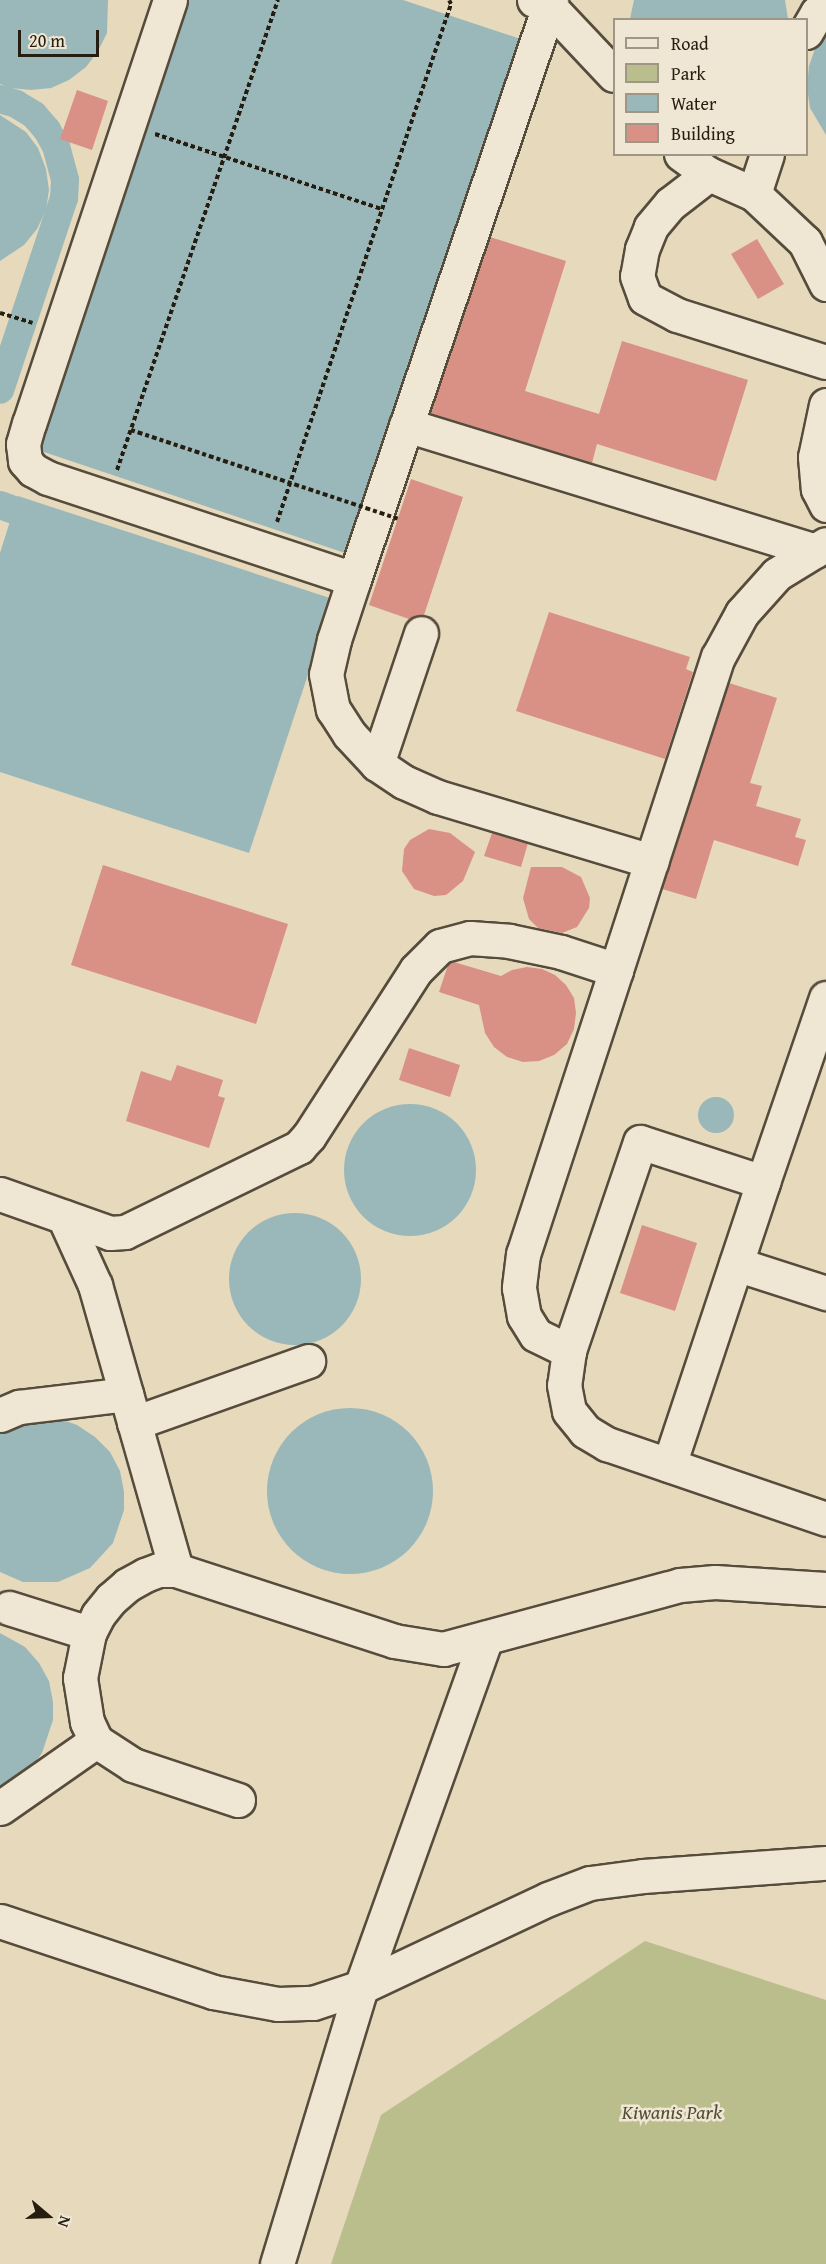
<!DOCTYPE html>
<style>
body{margin:0}
#map{position:relative;width:826px;height:2264px;overflow:hidden;background:#e6d9bc;font-family:"Gentium Book Plus",serif}
div>[style]{position:absolute}
[style*='--x']{left:calc(var(--x)*1px);top:calc(var(--y)*1px);width:calc(var(--w)*1px);rotate:calc(var(--a)*1deg)}
.green>*{inset:0;background:#babe8d}
.water>*{inset:0;background:#9ab8ba}
.round{border-radius:50%}
.canal>*{height:28px;margin:-14px;padding:0 14px;transform-origin:14px;border-radius:14px;background:#9ab8ba}
.building>*{inset:0;background:#d99185}
.path>*{height:4px;margin-top:-2px;transform-origin:0;background:repeating-linear-gradient(90deg,#261d11 0 4.5px,transparent 0 7.5px)}
.roads{filter:drop-shadow(2px 0 #564c3c) drop-shadow(-2px 0 #564c3c) drop-shadow(0 2px #564c3c) drop-shadow(0 -2px #564c3c)}
.minor>*{height:33px;margin:-16.5px;padding:0 16.5px;transform-origin:16.5px;border-radius:16.5px;background:#efe6d3}
.path-bridge>*{height:4px;margin-top:-2px;transform-origin:0;background:repeating-linear-gradient(90deg,#261d11 0 4.5px,transparent 0 7.5px)}
span{translate:-50% -50%;white-space:nowrap;text-align:center;line-height:1.15;-webkit-text-stroke:5px #efe6d3;paint-order:stroke}
.park-label{font-size:20px;color:#524d36;font-style:italic}
.legend{position:absolute;left:613px;top:18px;width:195px;height:138px;box-sizing:border-box;background:#efe6d3;border:2px solid #9f9685;margin:0;padding:8px 10px;list-style:none;font-size:18px;color:#261d11}
.legend li{display:flex;align-items:center;gap:12px;height:30px}
.legend b{width:30px;border:2px solid #9f9685}
.north{position:absolute;left:18px;top:2186px;width:60px;height:60px;-webkit-text-stroke:4px #efe6d3;paint-order:stroke;rotate:109deg;font-size:16px;font-weight:700;line-height:24px;text-align:center;color:#261d11}
.north::after{content:'';display:block;margin:auto;width:21px;height:27px;background:#261d11;clip-path:polygon(50% 0,100% 100%,50% 72%,0 100%)}
.scale{position:absolute;left:18px;top:30px;width:81px;height:27px;box-sizing:border-box;border:3px solid #261d11;border-top:0;padding-left:8px;font-size:18px;line-height:21px;white-space:nowrap;color:#261d11;-webkit-text-stroke:4px #efe6d3;paint-order:stroke}
</style>
<div id="map">
<div class="green">
<i style="clip-path:polygon(645px 1941px,826px 2000px,826px 2264px,331px 2264px,381px 2115px)"></i>
</div>
<div class="water">
<i style="clip-path:polygon(0 0,108px 0,107px 33px,98px 51px,86px 67px,69px 80px,51px 88px,31px 90px,10px 88px,0 84px)"></i>
<i style="clip-path:polygon(189px 0,403px 0,527px 41px,354px 556px,38px 450px)"></i>
<i style="clip-path:polygon(634px 0,785px 0,788px 19px,630px 19px)"></i>
<i style="clip-path:polygon(826px 33px,826px 135px,810px 108px,807px 87px,809px 66px,816px 46px)"></i>
<i style="clip-path:polygon(0 115px,26px 132px,38px 148px,46px 169px,49px 190px,46px 210px,37px 229px,24px 245px,0 261px)"></i>
<i style="clip-path:polygon(18px 496px,333px 599px,249px 853px,0 772px,0 553px)"></i>
<i class="round" style="left:698px;top:1097px;width:36px;height:36px"></i>
<i class="round" style="left:344px;top:1104px;width:132px;height:132px"></i>
<i class="round" style="left:229px;top:1213px;width:132px;height:132px"></i>
<i class="round" style="left:267px;top:1408px;width:166px;height:166px"></i>
<i style="clip-path:polygon(57px 1418px,77px 1425px,95px 1437px,110px 1452px,120px 1471px,124px 1492px,124px 1510px,113px 1543px,90px 1568px,58px 1582px,23px 1582px,0 1572px,0 1429px,15px 1421px)"></i>
<i style="clip-path:polygon(0 1633px,25px 1647px,39px 1663px,49px 1681px,53px 1702px,53px 1720px,42px 1753px,32px 1767px,0 1788px)"></i>
</div>
<div class="canal">
<i style="--x:0;--y:99;--w:17;--a:17"></i>
<i style="--x:16;--y:104;--w:21;--a:31"></i>
<i style="--x:34;--y:115;--w:20;--a:49"></i>
<i style="--x:47;--y:130;--w:18;--a:61"></i>
<i style="--x:56;--y:146;--w:35;--a:75"></i>
<i style="--x:65;--y:180;--w:18;--a:93"></i>
<i style="--x:64;--y:198;--w:202;--a:108.4"></i>
<i style="--x:0;--y:505;--w:15;--a:20"></i>
</div>
<div class="building">
<i style="clip-path:polygon(77px 90px,108px 101px,92px 150px,60px 139px)"></i>
<i style="clip-path:polygon(490px 237px,566px 261px,525px 391px,599px 414px,622px 341px,748px 380px,716px 481px,597px 444px,592px 463px,430px 413px)"></i>
<i style="clip-path:polygon(757px 239px,784px 284px,758px 299px,731px 254px)"></i>
<i style="clip-path:polygon(411px 479px,463px 497px,424px 615px,409px 619px,369px 605px)"></i>
<i style="clip-path:polygon(549px 612px,690px 657px,686px 669px,693px 672px,665px 759px,516px 711px)"></i>
<i style="clip-path:polygon(729px 683px,777px 698px,750px 783px,762px 786px,756px 806px,801px 819px,795px 837px,806px 840px,798px 866px,714px 840px,696px 899px,662px 889px)"></i>
<i style="clip-path:polygon(429px 829px,450px 833px,475px 852px,463px 881px,446px 895px,434px 896px,414px 889px,402px 871px,404px 849px,410px 840px)"></i>
<i style="clip-path:polygon(492px 833px,528px 843px,521px 867px,484px 856px)"></i>
<i style="clip-path:polygon(103px 865px,288px 924px,256px 1024px,71px 965px)"></i>
<i style="clip-path:polygon(531px 867px,562px 867px,581px 877px,590px 898px,589px 908px,577px 927px,562px 933px,538px 928px,529px 919px,523px 898px)"></i>
<i style="clip-path:polygon(454px 962px,501px 976px,512px 970px,527px 967px,542px 969px,555px 975px,566px 985px,574px 998px,576px 1013px,574px 1029px,567px 1044px,554px 1055px,539px 1061px,523px 1062px,507px 1057px,494px 1047px,485px 1033px,479px 1005px,439px 992px,448px 965px)"></i>
<i style="clip-path:polygon(409px 1048px,460px 1065px,450px 1097px,399px 1080px)"></i>
<i style="clip-path:polygon(177px 1065px,223px 1080px,218px 1096px,225px 1098px,209px 1148px,126px 1121px,141px 1071px,171px 1081px)"></i>
<i style="clip-path:polygon(642px 1225px,697px 1243px,675px 1311px,620px 1293px)"></i>
</div>
<div class="path">
<i style="--x:155;--y:134;--w:239;--a:18.3"></i>
<i style="--x:0;--y:313;--w:34;--a:17"></i>
<i style="--x:117;--y:470;--w:497;--a:-71.1"></i>
<i style="--x:277;--y:522;--w:546;--a:-71.43"></i>
<i style="--x:451;--y:4;--w:4;--a:-117"></i>
</div>
<div class="roads">
<div class="minor">
<i style="--x:170;--y:0;--w:446;--a:108.4"></i>
<i style="--x:29;--y:423;--w:22;--a:106"></i>
<i style="--x:23;--y:444;--w:17;--a:83"></i>
<i style="--x:25;--y:461;--w:12;--a:48"></i>
<i style="--x:33;--y:470;--w:17;--a:28"></i>
<i style="--x:48;--y:478;--w:322;--a:18.3"></i>
<i style="--x:534;--y:0;--w:15;--a:20"></i>
<i style="--x:548;--y:5;--w:96;--a:46.7"></i>
<i style="--x:551;--y:0;--w:612;--a:108.79"></i>
<i style="--x:354;--y:579;--w:64;--a:108.2"></i>
<i style="--x:334;--y:640;--w:35;--a:103"></i>
<i style="--x:326;--y:674;--w:36;--a:79"></i>
<i style="--x:333;--y:709;--w:30;--a:57"></i>
<i style="--x:349;--y:734;--w:41;--a:47"></i>
<i style="--x:377;--y:764;--w:32;--a:34"></i>
<i style="--x:404;--y:782;--w:37;--a:24"></i>
<i style="--x:438;--y:797;--w:223;--a:16.7"></i>
<i style="--x:806;--y:32;--w:22;--a:-60"></i>
<i style="--x:817;--y:13;--w:11;--a:-38"></i>
<i style="--x:681;--y:154;--w:34;--a:36"></i>
<i style="--x:709;--y:174;--w:49;--a:24"></i>
<i style="--x:754;--y:194;--w:70;--a:43.3"></i>
<i style="--x:805;--y:242;--w:47;--a:63.4"></i>
<i style="--x:709;--y:174;--w:49;--a:142.4"></i>
<i style="--x:670;--y:204;--w:30;--a:130"></i>
<i style="--x:651;--y:227;--w:24;--a:112"></i>
<i style="--x:642;--y:249;--w:27;--a:100"></i>
<i style="--x:637;--y:276;--w:23;--a:70"></i>
<i style="--x:645;--y:298;--w:36;--a:28"></i>
<i style="--x:677;--y:315;--w:156;--a:17.5"></i>
<i style="--x:754;--y:194;--w:42;--a:-72"></i>
<i style="--x:826;--y:405;--w:53;--a:101.9"></i>
<i style="--x:815;--y:457;--w:32;--a:85"></i>
<i style="--x:818;--y:489;--w:18;--a:63"></i>
<i style="--x:406;--y:425;--w:428;--a:17.1"></i>
<i style="--x:377;--y:764;--w:138;--a:-71.4"></i>
<i style="--x:616;--y:970;--w:329;--a:-72"></i>
<i style="--x:718;--y:657;--w:50;--a:-61.4"></i>
<i style="--x:742;--y:613;--w:52;--a:-48.1"></i>
<i style="--x:777;--y:574;--w:57;--a:-31.5"></i>
<i style="--x:826;--y:998;--w:194;--a:108.9"></i>
<i style="--x:763;--y:1182;--w:129;--a:-162"></i>
<i style="--x:640;--y:1142;--w:221;--a:108.8"></i>
<i style="--x:569;--y:1351;--w:34;--a:98"></i>
<i style="--x:564;--y:1385;--w:26;--a:79"></i>
<i style="--x:569;--y:1411;--w:26;--a:51"></i>
<i style="--x:585;--y:1431;--w:26;--a:31"></i>
<i style="--x:607;--y:1444;--w:231;--a:18.9"></i>
<i style="--x:0;--y:1194;--w:117;--a:19.5"></i>
<i style="--x:110;--y:1233;--w:15;--a:-4"></i>
<i style="--x:125;--y:1232;--w:194;--a:-26"></i>
<i style="--x:299;--y:1147;--w:15;--a:-48"></i>
<i style="--x:309;--y:1136;--w:197;--a:-57.2"></i>
<i style="--x:416;--y:970;--w:34;--a:-45"></i>
<i style="--x:440;--y:946;--w:31;--a:-15"></i>
<i style="--x:470;--y:938;--w:39;--a:4"></i>
<i style="--x:509;--y:941;--w:53;--a:11.9"></i>
<i style="--x:561;--y:952;--w:58;--a:18.1"></i>
<i style="--x:616;--y:970;--w:299;--a:108.1"></i>
<i style="--x:523;--y:1254;--w:34;--a:97"></i>
<i style="--x:519;--y:1288;--w:28;--a:80"></i>
<i style="--x:524;--y:1316;--w:22;--a:58"></i>
<i style="--x:536;--y:1335;--w:37;--a:26"></i>
<i style="--x:64;--y:1217;--w:75;--a:65.5"></i>
<i style="--x:95;--y:1285;--w:296;--a:74.1"></i>
<i style="--x:736;--y:1264;--w:95;--a:17.9"></i>
<i style="--x:0;--y:1415;--w:21;--a:-23"></i>
<i style="--x:19;--y:1407;--w:108;--a:-6.9"></i>
<i style="--x:134;--y:1423;--w:185;--a:-19.6"></i>
<i style="--x:669;--y:1465;--w:298;--a:-71.6"></i>
<i style="--x:9;--y:1608;--w:84;--a:17.4"></i>
<i style="--x:238;--y:1800;--w:111;--a:-161.6"></i>
<i style="--x:133;--y:1765;--w:44;--a:-147"></i>
<i style="--x:96;--y:1741;--w:21;--a:-115"></i>
<i style="--x:87;--y:1722;--w:45;--a:-99"></i>
<i style="--x:80;--y:1678;--w:46;--a:-78.7"></i>
<i style="--x:89;--y:1633;--w:20;--a:-63"></i>
<i style="--x:98;--y:1615;--w:21;--a:-51"></i>
<i style="--x:111;--y:1599;--w:21;--a:-41"></i>
<i style="--x:127;--y:1585;--w:21;--a:-29"></i>
<i style="--x:145;--y:1575;--w:15;--a:-20"></i>
<i style="--x:159;--y:1570;--w:17;--a:0"></i>
<i style="--x:176;--y:1570;--w:229;--a:18"></i>
<i style="--x:394;--y:1641;--w:50;--a:9.3"></i>
<i style="--x:443;--y:1649;--w:245;--a:-15.1"></i>
<i style="--x:680;--y:1585;--w:35;--a:-5"></i>
<i style="--x:715;--y:1582;--w:111;--a:3.6"></i>
<i style="--x:0;--y:1808;--w:117;--a:-34.9"></i>
<i style="--x:0;--y:1921;--w:225;--a:18.4"></i>
<i style="--x:213;--y:1992;--w:66;--a:10.5"></i>
<i style="--x:278;--y:2004;--w:35;--a:-2"></i>
<i style="--x:313;--y:2003;--w:51;--a:-18.4"></i>
<i style="--x:361;--y:1987;--w:207;--a:-25.2"></i>
<i style="--x:548;--y:1899;--w:45;--a:-20.9"></i>
<i style="--x:590;--y:1883;--w:53;--a:-7.5"></i>
<i style="--x:643;--y:1876;--w:183;--a:-4.1"></i>
<i style="--x:277;--y:2264;--w:289;--a:-73.1"></i>
<i style="--x:361;--y:1987;--w:371;--a:-70.3"></i>
</div>
</div>
<div class="path-bridge">
<i style="--x:131;--y:430;--w:281;--a:18.4"></i>
</div>
<div class="park-label">
<span style="left:672px;top:2111px">Kiwanis Park</span>
</div>
<ul class="legend">
<li><b style="height:8px;background:#efe6d3"></b>Road</li>
<li><b style="height:16px;background:#babe8d"></b>Park</li>
<li><b style="height:16px;background:#9ab8ba"></b>Water</li>
<li><b style="height:16px;background:#d99185"></b>Building</li>
</ul>
<div class="north">N</div>
<div class="scale">20 m</div>
</div>
